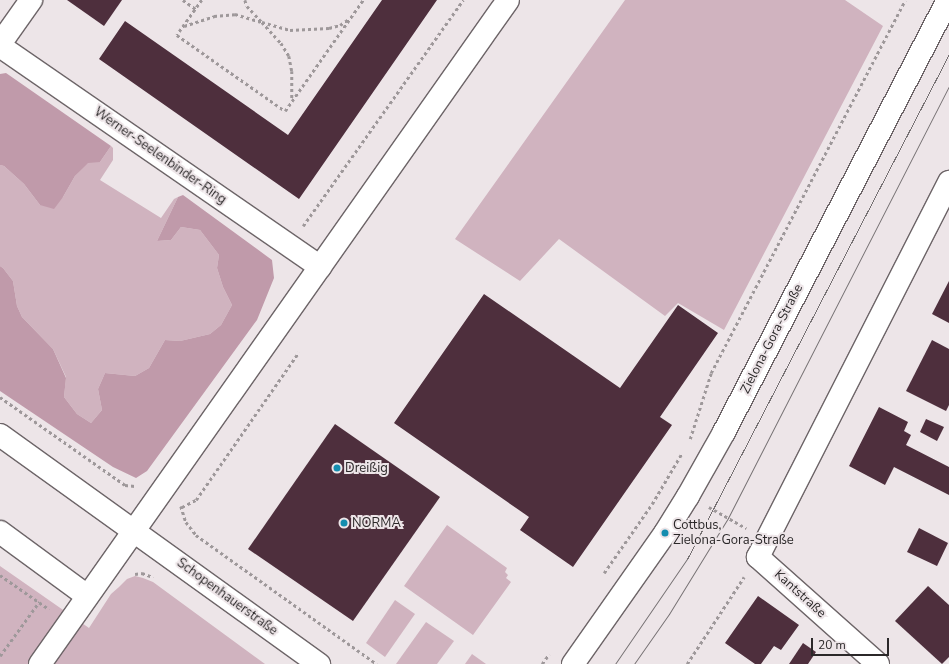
<!DOCTYPE html>
<meta charset="utf-8">
<style>
body{margin:0}
#map{position:relative;width:949px;height:664px;overflow:hidden;background:#ede5e8;font-family:"Nunito Sans",sans-serif}
div>[style]{position:absolute}
[style*='--x']{left:calc(var(--x)*1px);top:calc(var(--y)*1px);width:calc(var(--w)*1px);rotate:calc(var(--a)*1deg)}
.green>*{inset:0;background:#d0b3bf}
.forest>*{inset:0;background:#c09aaa}
.building>*{inset:0;background:#4e2f3d}
.path>*{height:2.5px;margin-top:-1.25px;transform-origin:0;background:repeating-linear-gradient(90deg,#9e989a 0 3px,transparent 0 6px)}
.roads{filter:drop-shadow(1px 0 #6d6568) drop-shadow(-1px 0 #6d6568) drop-shadow(0 1px #6d6568) drop-shadow(0 -1px #6d6568)}
.street>*{height:22px;margin:-11px;padding:0 11px;transform-origin:11px;border-radius:11px;background:#fff}
.secondary>*{height:22px;margin:-11px;padding:0 11px;transform-origin:11px;border-radius:11px;background:#fff}
.tram>*{height:1px;margin:-0.5px;padding:0 0.5px;transform-origin:0.5px;border-radius:0.5px;background:#777274}
.dots>*{width:11px;height:11px;translate:-50% -50%;box-sizing:border-box;border:2px solid #ede5e8;border-radius:50%}
span{translate:-50% -50%;white-space:nowrap;text-align:center;line-height:1.15;-webkit-text-stroke:4px #ede5e8;paint-order:stroke}
.street-label{font-size:13px;color:#2b2829}
.poi-label{font-size:13px;color:#2b2829}
.left{translate:0 -50%;text-align:left}
.scale{position:absolute;left:811px;top:638px;width:78px;height:18px;box-sizing:border-box;border:2px solid #2b2829;border-top:0;padding-left:5px;font-size:12px;line-height:14px;white-space:nowrap;color:#2b2829;-webkit-text-stroke:3px #ede5e8;paint-order:stroke}
</style>
<div id="map">
<div class="green">
<i style="clip-path:polygon(625px 0,845px 0,883px 26px,724px 330px,678px 303px,665px 316px,559px 239px,520px 281px,455px 239px)"></i>
<i style="clip-path:polygon(111px 146px,113px 148px,113px 160px,100px 180px,161px 218px,174px 199px,178px 197px,157px 241px,171px 240px,181px 227px,200px 230px,219px 255px,217px 268px,223px 287px,232px 305px,221px 325px,210px 334px,180px 341px,165px 340px,149px 368px,135px 376px,105px 373px,98px 389px,102px 410px,91px 423px,77px 414px,64px 397px,66px 377px,53px 349px,22px 317px,17px 306px,13px 281px,3px 268px,0 266px,0 165px,4px 166px,24px 184px,40px 205px,63px 197px,75px 176px,88px 162px,100px 162px)"></i>
<i style="clip-path:polygon(447px 525px,507px 568px,505px 572px,508px 575px,506px 578px,511px 582px,473px 635px,404px 586px)"></i>
<i style="clip-path:polygon(0 566px,89px 628px,111px 594px,119px 587px,127px 579px,135px 576px,143px 578px,153px 582px,265px 664px,0 664px)"></i>
<i style="clip-path:polygon(395px 600px,415px 614px,385px 657px,366px 643px)"></i>
<i style="clip-path:polygon(426px 622px,454px 641px,437px 664px,396px 664px)"></i>
<i style="clip-path:polygon(472px 654px,486px 664px,465px 664px)"></i>
</div>
<div class="forest">
<i style="clip-path:polygon(6px 73px,111px 146px,100px 162px,88px 163px,75px 176px,63px 197px,54px 209px,40px 205px,24px 184px,4px 166px,0 165px,0 74px)"></i>
<i style="clip-path:polygon(183px 195px,272px 260px,274px 278px,257px 320px,147px 471px,136px 478px,113px 467px,0 391px,0 266px,3px 268px,13px 281px,17px 306px,22px 317px,53px 349px,66px 378px,64px 397px,77px 414px,91px 423px,102px 410px,98px 389px,105px 373px,135px 376px,149px 368px,165px 340px,180px 341px,210px 334px,221px 325px,232px 305px,223px 287px,217px 268px,219px 255px,200px 230px,181px 227px,171px 240px,157px 241px,178px 197px)"></i>
</div>
<div class="building">
<i style="clip-path:polygon(67px 0,122px 0,104px 26px)"></i>
<i style="clip-path:polygon(382px 0,437px 0,299px 199px,99px 59px,125px 21px,288px 135px)"></i>
<i style="clip-path:polygon(949px 281px,949px 323px,932px 314px)"></i>
<i style="clip-path:polygon(484px 294px,620px 388px,678px 305px,718px 333px,660px 417px,672px 425px,573px 567px,520px 530px,529px 517px,394px 423px)"></i>
<i style="clip-path:polygon(932px 340px,949px 349px,949px 405px,946px 411px,906px 391px)"></i>
<i style="clip-path:polygon(879px 407px,908px 422px,904px 431px,911px 435px,906px 445px,949px 467px,949px 495px,894px 467px,885px 485px,849px 466px)"></i>
<i style="clip-path:polygon(926px 419px,944px 427px,937px 441px,920px 432px)"></i>
<i style="clip-path:polygon(335px 424px,440px 497px,353px 621px,248px 549px)"></i>
<i style="clip-path:polygon(919px 528px,948px 543px,937px 566px,907px 552px)"></i>
<i style="clip-path:polygon(928px 586px,949px 605px,949px 657px,942px 664px,895px 621px)"></i>
<i style="clip-path:polygon(758px 596px,799px 625px,781px 650px,774px 646px,761px 664px,755px 664px,725px 643px)"></i>
<i style="clip-path:polygon(803px 643px,816px 652px,808px 664px,789px 664px)"></i>
</div>
<div class="path">
<i style="--x:183;--y:0;--w:16;--a:35"></i>
<i style="--x:202;--y:0;--w:43;--a:125.5"></i>
<i style="--x:177;--y:35;--w:132;--a:35.1"></i>
<i style="--x:285;--y:111;--w:136;--a:-54.9"></i>
<i style="--x:245;--y:0;--w:6;--a:72"></i>
<i style="--x:247;--y:6;--w:22;--a:47"></i>
<i style="--x:262;--y:22;--w:29;--a:16"></i>
<i style="--x:290;--y:30;--w:39;--a:-3"></i>
<i style="--x:329;--y:28;--w:11;--a:-15"></i>
<i style="--x:340;--y:25;--w:11;--a:-34"></i>
<i style="--x:184;--y:26;--w:32;--a:-18"></i>
<i style="--x:214;--y:16;--w:21;--a:-5"></i>
<i style="--x:235;--y:14;--w:28;--a:17"></i>
<i style="--x:262;--y:22;--w:28;--a:48"></i>
<i style="--x:281;--y:43;--w:15;--a:58"></i>
<i style="--x:289;--y:56;--w:15;--a:79"></i>
<i style="--x:292;--y:71;--w:29;--a:90"></i>
<i style="--x:303;--y:226;--w:277;--a:-54.7"></i>
<i style="--x:0;--y:397;--w:153;--a:35.1"></i>
<i style="--x:125;--y:485;--w:10;--a:6"></i>
<i style="--x:690;--y:439;--w:69;--a:-72.3"></i>
<i style="--x:711;--y:373;--w:420;--a:-62.5"></i>
<i style="--x:181;--y:506;--w:17;--a:73"></i>
<i style="--x:186;--y:522;--w:16;--a:52"></i>
<i style="--x:196;--y:535;--w:222;--a:35.5"></i>
<i style="--x:182;--y:507;--w:16;--a:-27"></i>
<i style="--x:196;--y:500;--w:180;--a:-55.2"></i>
<i style="--x:709;--y:507;--w:43;--a:29.6"></i>
<i style="--x:604;--y:573;--w:84;--a:-55.2"></i>
<i style="--x:652;--y:504;--w:59;--a:-59.5"></i>
<i style="--x:135;--y:574;--w:7;--a:-8"></i>
<i style="--x:142;--y:573;--w:12;--a:20"></i>
<i style="--x:0;--y:575;--w:60;--a:34.8"></i>
<i style="--x:0;--y:656;--w:67;--a:-54.2"></i>
<i style="--x:542;--y:664;--w:12;--a:-55"></i>
<i style="--x:687;--y:664;--w:104;--a:-56.8"></i>
</div>
<div class="roads">
<div class="street">
<i style="--x:0;--y:44;--w:54;--a:-54.8"></i>
<i style="--x:0;--y:46;--w:389;--a:34.6"></i>
<i style="--x:0;--y:532;--w:108;--a:36.3"></i>
<i style="--x:40;--y:664;--w:812;--a:-54.82"></i>
<i style="--x:573;--y:664;--w:160;--a:-54.9"></i>
<i style="--x:665;--y:533;--w:44;--a:-58.1"></i>
<i style="--x:688;--y:496;--w:73;--a:-60.6"></i>
<i style="--x:724;--y:432;--w:487;--a:-62.6"></i>
<i style="--x:878;--y:664;--w:161;--a:-138.3"></i>
<i style="--x:758;--y:557;--w:421;--a:-63"></i>
</div>
<div class="secondary">
<i style="--x:0;--y:435;--w:393;--a:35.7"></i>
</div>
</div>
<div class="tram">
<i style="--x:615;--y:664;--w:127;--a:-55.6"></i>
<i style="--x:687;--y:559;--w:569;--a:-62.58"></i>
<i style="--x:634;--y:664;--w:61;--a:-55"></i>
<i style="--x:669;--y:614;--w:113;--a:-58.4"></i>
<i style="--x:728;--y:518;--w:484;--a:-62.9"></i>
</div>
<div class="dots">
<i style="left:337px;top:468px;background:#148daf"></i>
<i style="left:344px;top:523px;background:#148daf"></i>
<i style="left:665px;top:533px;background:#148daf"></i>
</div>
<div class="street-label">
<span style="left:160px;top:156px;rotate:35deg">Werner-Seelenbinder-Ring</span>
<span style="left:772px;top:339px;rotate:-63deg">Zielona-Gora-Straße</span>
<span style="left:800px;top:594px;rotate:42deg">Kantstraße</span>
<span style="left:227px;top:597px;rotate:36deg">Schopenhauerstraße</span>
</div>
<div class="poi-label">
<span class="left" style="left:345px;top:468px">Dreißig</span>
<span class="left" style="left:352px;top:523px">NORMA</span>
<span class="left" style="left:673px;top:533px">Cottbus,<br>Zielona-Gora-Straße</span>
</div>
<div class="scale">20 m</div>
</div>
